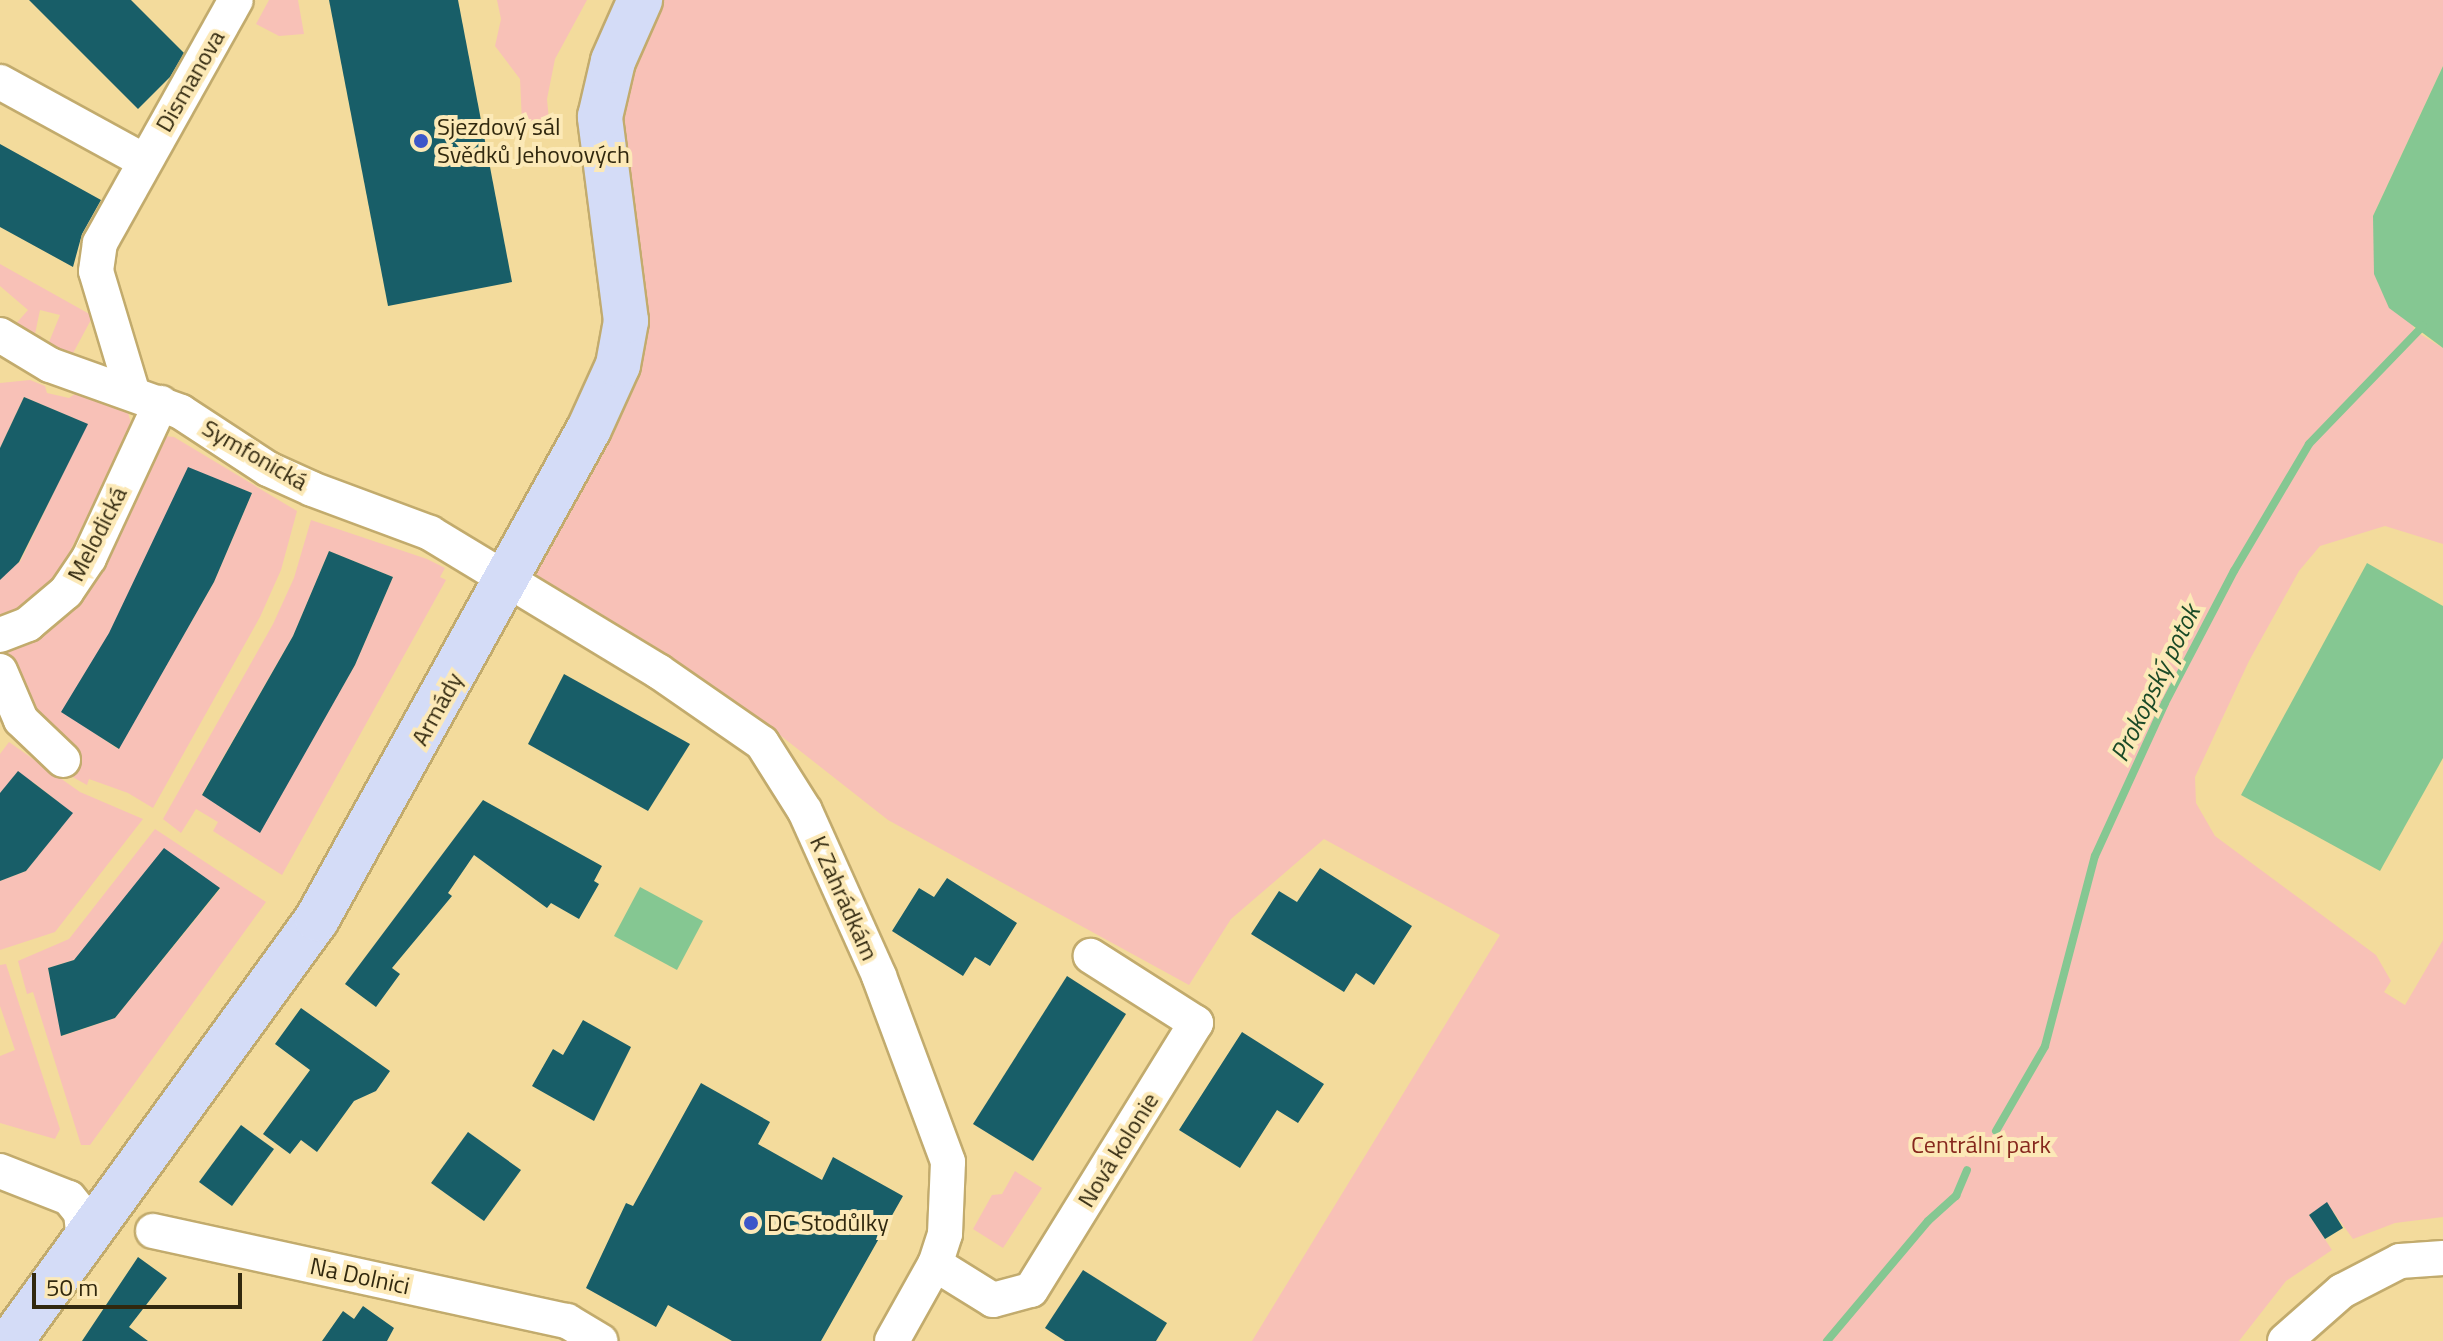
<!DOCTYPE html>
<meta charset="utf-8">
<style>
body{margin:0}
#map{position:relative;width:2443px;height:1341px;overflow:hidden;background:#f3db9c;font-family:"Titillium Web",sans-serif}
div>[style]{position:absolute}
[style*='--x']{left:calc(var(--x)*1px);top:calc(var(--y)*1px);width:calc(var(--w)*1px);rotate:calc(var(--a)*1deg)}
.green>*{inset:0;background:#f8c1b7}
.water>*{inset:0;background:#85c792}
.stream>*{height:8px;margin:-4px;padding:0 4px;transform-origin:4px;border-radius:4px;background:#85c792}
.building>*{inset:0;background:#185e68}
.roads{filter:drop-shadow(2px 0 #c2ab6d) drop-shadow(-2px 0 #c2ab6d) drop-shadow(0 2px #c2ab6d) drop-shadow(0 -2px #c2ab6d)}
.street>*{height:34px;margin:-17px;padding:0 17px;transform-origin:17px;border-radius:17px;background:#fff}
.secondary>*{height:44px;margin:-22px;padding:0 22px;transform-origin:22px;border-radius:22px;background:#d4dcf7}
.dots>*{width:22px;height:22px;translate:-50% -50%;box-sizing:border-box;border:4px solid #fce9b7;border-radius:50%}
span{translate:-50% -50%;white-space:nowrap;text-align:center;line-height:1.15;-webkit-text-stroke:8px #fce9b7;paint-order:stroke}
.street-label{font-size:24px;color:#31280e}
.poi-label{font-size:24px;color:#31280e}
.left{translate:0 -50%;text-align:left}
.park-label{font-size:24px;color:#86271d}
.water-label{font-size:26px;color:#1b4a27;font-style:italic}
.scale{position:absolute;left:32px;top:1273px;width:210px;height:36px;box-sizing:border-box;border:4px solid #31280e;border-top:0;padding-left:10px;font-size:24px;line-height:28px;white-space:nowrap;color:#31280e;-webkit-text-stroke:6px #fce9b7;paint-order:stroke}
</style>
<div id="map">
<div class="green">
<i style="clip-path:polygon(269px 0,298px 0,304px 34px,279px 36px,256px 24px)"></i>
<i style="clip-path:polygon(497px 0,587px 0,555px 59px,547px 99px,549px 120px,541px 128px,522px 122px,520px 79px,495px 46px,501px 19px)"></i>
<i style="clip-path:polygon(649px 0,2443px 0,2443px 66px,2373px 216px,2415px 331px,2443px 348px,2443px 544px,2385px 526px,2320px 546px,2299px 571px,2249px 661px,2195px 777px,2196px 803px,2215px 836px,2376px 955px,2391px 981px,2384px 992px,2405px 1005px,2443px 940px,2443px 1217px,2395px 1223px,2353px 1239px,2327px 1203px,2309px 1215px,2332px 1250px,2286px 1281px,2239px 1341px,1252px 1341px,1500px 935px,1324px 839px,1231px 919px,1189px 985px,888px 820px,757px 717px,531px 574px,634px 363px,618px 154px,624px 84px)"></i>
<i style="clip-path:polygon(0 264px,93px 316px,71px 357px,47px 347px,60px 315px,40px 310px,35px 334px,41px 336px,39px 342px,13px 327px,28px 310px,0 286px)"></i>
<i style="clip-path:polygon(30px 380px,45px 386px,47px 393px,69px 398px,79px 391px,127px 409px,132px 427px,61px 569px,39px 595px,0 618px,0 574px,20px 562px,87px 424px,24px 397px,0 448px,0 383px)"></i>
<i style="clip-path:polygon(evenodd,164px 436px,174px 437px,297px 511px,281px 570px,260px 617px,153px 808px,128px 793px,89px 779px,87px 785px,69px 775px,31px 716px,8px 652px,54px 628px,81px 602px,164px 436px,188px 468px,252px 493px,214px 582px,118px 749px,77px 721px,188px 468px)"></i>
<i style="clip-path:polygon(evenodd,311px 520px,427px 559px,445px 568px,440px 577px,446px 580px,282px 875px,213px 831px,218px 822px,196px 809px,181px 833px,163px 819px,273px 624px,294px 578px,311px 520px,329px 551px,393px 577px,355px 665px,259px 832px,202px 794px,293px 636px,329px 551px)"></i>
<i style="clip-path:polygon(9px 742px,80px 792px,143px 819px,55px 932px,0 950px,0 881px,26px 871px,72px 813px,33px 782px,0 793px,0 754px)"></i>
<i style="clip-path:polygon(evenodd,155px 829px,266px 902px,90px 1145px,81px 1145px,33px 992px,27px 994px,18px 961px,69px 939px,155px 829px,179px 859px,220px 889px,115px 1018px,62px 1036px,48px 968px,74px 960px,179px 859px)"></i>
<i style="clip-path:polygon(6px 964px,60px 1129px,55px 1139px,0 1123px,0 1056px,15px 1050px,0 1006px,0 965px)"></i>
<i style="clip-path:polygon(1015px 1171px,1042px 1188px,1003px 1248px,973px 1229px,992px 1195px,1002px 1194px)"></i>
</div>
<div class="water">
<i style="clip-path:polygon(2443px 66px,2443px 348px,2389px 308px,2374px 274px,2373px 216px)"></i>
<i style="clip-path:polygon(2367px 563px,2443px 606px,2443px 758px,2380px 871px,2241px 795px)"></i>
<i style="clip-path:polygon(640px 887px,703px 921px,677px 970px,614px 936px)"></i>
</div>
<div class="stream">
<i style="--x:1996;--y:1131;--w:98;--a:-60"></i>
<i style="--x:2045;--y:1046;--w:196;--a:-75.3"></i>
<i style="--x:2095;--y:856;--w:168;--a:-65.4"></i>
<i style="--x:2165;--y:703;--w:149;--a:-62.4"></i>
<i style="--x:2234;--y:571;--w:147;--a:-59.4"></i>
<i style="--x:2309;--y:444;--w:164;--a:-46"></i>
<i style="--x:1827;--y:1341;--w:157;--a:-49.9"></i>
<i style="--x:1928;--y:1221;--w:38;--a:-42"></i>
<i style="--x:1956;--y:1196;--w:28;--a:-67"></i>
</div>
<div class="building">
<i style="clip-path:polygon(29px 0,131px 0,184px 53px,170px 77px,138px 109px)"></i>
<i style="clip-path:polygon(329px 0,458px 0,512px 282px,388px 306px)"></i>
<i style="clip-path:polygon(0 144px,101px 200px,82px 234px,73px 267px,0 227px)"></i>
<i style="clip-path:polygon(24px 397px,88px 424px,19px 562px,0 580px,0 448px)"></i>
<i style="clip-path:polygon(188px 467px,252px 493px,214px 582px,119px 749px,61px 712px,109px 633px)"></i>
<i style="clip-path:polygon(329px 551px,393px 577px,355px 665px,260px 833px,202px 795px,293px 636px)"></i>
<i style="clip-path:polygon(564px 674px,690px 744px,648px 811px,528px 744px)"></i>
<i style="clip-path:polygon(18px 771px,73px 813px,26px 871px,0 881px,0 793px)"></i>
<i style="clip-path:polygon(483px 800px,602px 866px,594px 881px,599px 884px,579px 919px,551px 903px,547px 908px,474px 855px,448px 893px,452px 896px,392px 968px,400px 974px,376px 1007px,345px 984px)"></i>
<i style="clip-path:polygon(164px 848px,220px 888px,115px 1018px,61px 1036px,48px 968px,74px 960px)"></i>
<i style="clip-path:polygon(1320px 868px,1412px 926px,1374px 985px,1356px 973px,1344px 992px,1251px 934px,1279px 891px,1297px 902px)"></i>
<i style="clip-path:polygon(947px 878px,1017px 923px,990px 966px,975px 957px,963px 976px,892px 931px,919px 888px,934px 897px)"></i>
<i style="clip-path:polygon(1067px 976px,1126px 1014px,1033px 1161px,973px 1124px)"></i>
<i style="clip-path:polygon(301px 1008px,390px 1071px,376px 1091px,354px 1101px,317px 1152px,301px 1140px,290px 1154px,263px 1134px,310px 1070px,275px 1044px)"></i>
<i style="clip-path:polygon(583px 1020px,631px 1047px,594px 1121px,532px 1086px,553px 1049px,563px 1055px)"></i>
<i style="clip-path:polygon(1242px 1032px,1324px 1084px,1298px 1123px,1277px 1110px,1240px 1168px,1179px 1130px)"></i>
<i style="clip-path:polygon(701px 1083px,770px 1122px,758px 1144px,822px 1180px,833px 1157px,903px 1196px,821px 1341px,732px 1341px,668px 1305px,656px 1327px,586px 1288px,626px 1203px,633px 1206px)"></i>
<i style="clip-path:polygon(241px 1125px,274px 1149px,232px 1206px,199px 1182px)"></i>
<i style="clip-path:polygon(468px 1132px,521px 1170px,484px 1221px,431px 1183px)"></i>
<i style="clip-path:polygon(2327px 1202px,2343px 1228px,2325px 1239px,2309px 1215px)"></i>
<i style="clip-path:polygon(138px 1257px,167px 1278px,129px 1327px,148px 1341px,82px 1341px)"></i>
<i style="clip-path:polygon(1083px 1270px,1167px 1323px,1156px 1341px,1065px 1341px,1045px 1328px)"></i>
<i style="clip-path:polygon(363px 1306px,394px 1328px,387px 1341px,322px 1341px,343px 1311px,354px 1319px)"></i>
</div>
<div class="roads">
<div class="street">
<i style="--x:0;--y:82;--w:164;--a:28.7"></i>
<i style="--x:0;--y:335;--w:58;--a:31"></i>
<i style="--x:50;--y:365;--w:139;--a:19.7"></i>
<i style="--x:181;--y:412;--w:104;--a:33.2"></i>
<i style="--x:268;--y:469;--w:48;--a:24.4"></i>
<i style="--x:312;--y:489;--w:126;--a:20.4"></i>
<i style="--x:430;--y:533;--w:267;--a:31.2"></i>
<i style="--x:658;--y:671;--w:126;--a:34.7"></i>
<i style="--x:762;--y:743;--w:80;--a:57.7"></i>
<i style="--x:805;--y:811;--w:181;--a:65.8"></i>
<i style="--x:879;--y:976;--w:198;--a:69.6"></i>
<i style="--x:948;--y:1162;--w:72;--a:92.4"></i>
<i style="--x:945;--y:1234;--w:32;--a:108"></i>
<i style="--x:935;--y:1264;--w:88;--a:119.2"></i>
<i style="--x:132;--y:391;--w:125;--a:-106.7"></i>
<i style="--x:96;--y:271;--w:28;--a:-82"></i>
<i style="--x:100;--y:243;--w:278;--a:-60.8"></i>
<i style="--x:0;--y:635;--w:30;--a:-21"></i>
<i style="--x:28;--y:624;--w:50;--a:-40.1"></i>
<i style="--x:66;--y:592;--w:41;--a:-55.9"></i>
<i style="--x:89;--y:558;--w:171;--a:-65.1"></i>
<i style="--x:0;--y:671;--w:53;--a:66.8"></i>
<i style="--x:21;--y:720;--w:58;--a:43.6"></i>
<i style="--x:0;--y:1171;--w:74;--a:21.4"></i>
<i style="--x:69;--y:1198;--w:19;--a:51"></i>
<i style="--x:81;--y:1213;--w:29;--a:84"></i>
<i style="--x:153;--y:1231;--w:424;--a:12.3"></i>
<i style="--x:567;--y:1321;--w:39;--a:31"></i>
<i style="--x:935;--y:1264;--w:68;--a:31.8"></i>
<i style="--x:993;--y:1300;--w:39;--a:-15"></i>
<i style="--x:1031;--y:1290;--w:314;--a:-58.3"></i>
<i style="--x:1196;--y:1023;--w:125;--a:-147.5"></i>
<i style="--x:2285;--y:1341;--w:76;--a:-41.3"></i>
<i style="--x:2342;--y:1291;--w:65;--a:-27.3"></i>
<i style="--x:2400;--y:1261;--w:43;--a:-4"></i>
</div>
<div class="secondary">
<i style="--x:11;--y:1341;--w:521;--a:-54.05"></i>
<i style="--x:317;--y:919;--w:560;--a:-60.97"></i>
<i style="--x:589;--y:429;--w:70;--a:-65.6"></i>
<i style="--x:618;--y:365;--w:45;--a:-79.7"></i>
<i style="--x:626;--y:321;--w:206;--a:-97.3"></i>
<i style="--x:600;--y:117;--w:57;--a:-76.9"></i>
<i style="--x:613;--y:61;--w:67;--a:-66.1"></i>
</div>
</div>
<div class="dots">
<i style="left:421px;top:141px;background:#3d56c9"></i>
<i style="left:751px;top:1223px;background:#3d56c9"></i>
</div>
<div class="street-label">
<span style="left:190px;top:81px;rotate:-60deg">Dismanova</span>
<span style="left:255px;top:455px;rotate:30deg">Symfonická</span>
<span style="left:97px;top:534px;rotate:-63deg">Melodická</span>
<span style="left:437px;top:709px;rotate:-61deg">Armády</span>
<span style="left:844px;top:898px;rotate:66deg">K Zahrádkám</span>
<span style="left:1118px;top:1150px;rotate:-58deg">Nová kolonie</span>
<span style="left:360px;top:1276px;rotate:12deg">Na Dolnici</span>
</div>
<div class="poi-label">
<span class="left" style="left:437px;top:141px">Sjezdový sál<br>Svědků Jehovových</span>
<span class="left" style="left:767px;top:1223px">DC Stodůlky</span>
</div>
<div class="park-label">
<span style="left:1981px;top:1145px">Centrální park</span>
</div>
<div class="water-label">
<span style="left:2155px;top:683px;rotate:-64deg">Prokopský potok</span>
</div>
<div class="scale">50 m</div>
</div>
